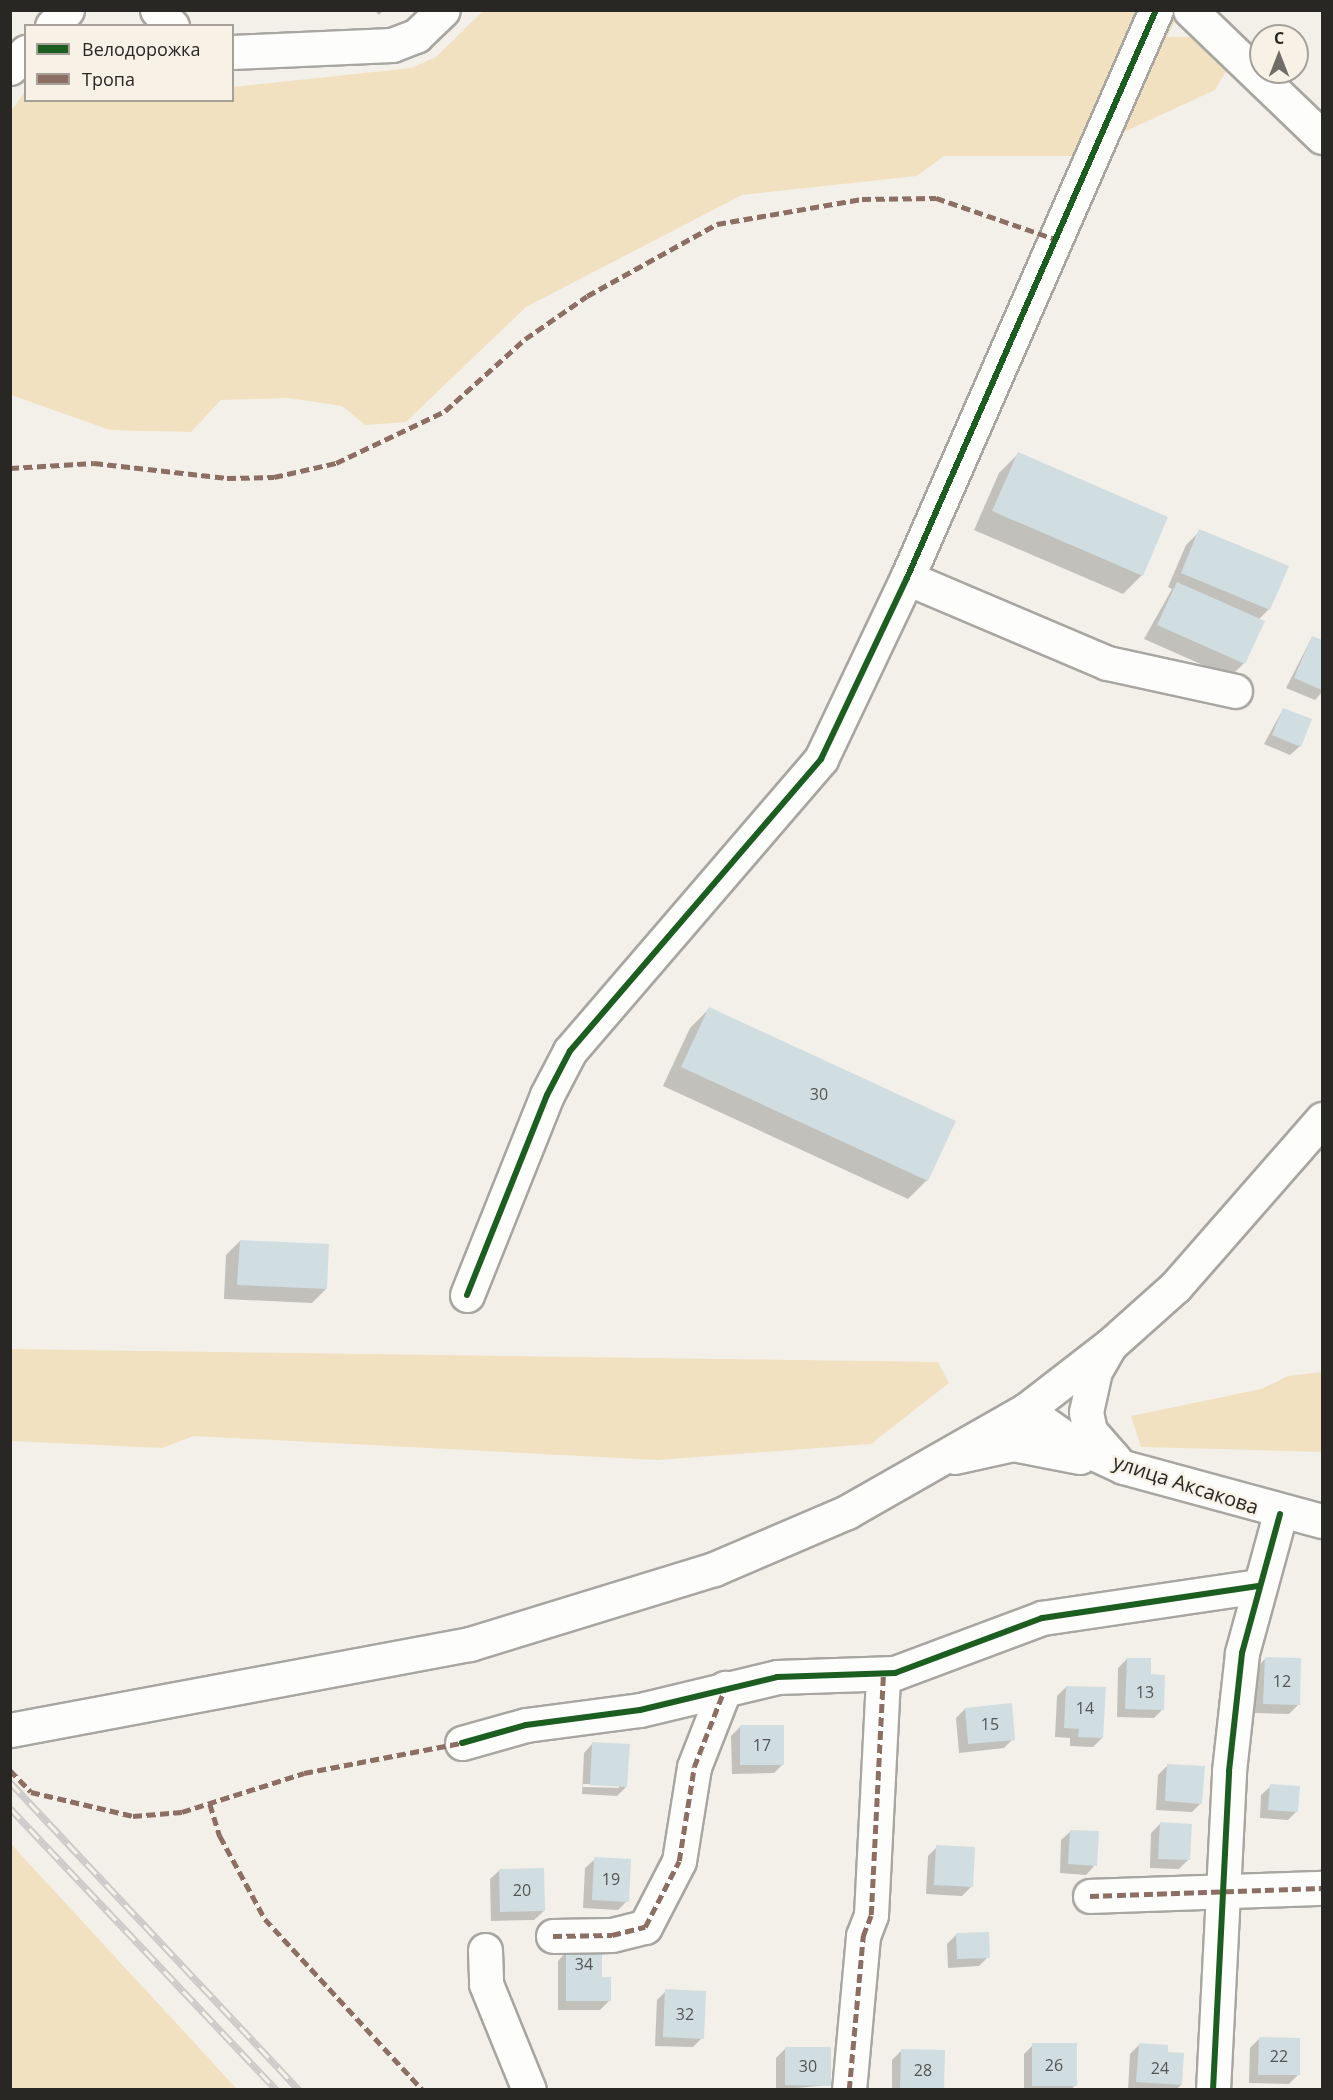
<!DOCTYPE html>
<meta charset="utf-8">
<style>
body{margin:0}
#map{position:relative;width:1333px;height:2100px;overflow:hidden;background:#f3f0ea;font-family:"Open Sans",sans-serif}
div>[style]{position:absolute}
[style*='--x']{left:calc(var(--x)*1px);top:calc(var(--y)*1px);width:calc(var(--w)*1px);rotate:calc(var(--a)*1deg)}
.green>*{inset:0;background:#f2e1c1}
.shadow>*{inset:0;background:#0003}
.building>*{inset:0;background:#d0dee1}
.roads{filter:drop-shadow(2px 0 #a8a6a1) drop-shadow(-2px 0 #a8a6a1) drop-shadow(0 2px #a8a6a1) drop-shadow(0 -2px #a8a6a1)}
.minor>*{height:33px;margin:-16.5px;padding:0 16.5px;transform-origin:16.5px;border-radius:16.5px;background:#fdfdfc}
.major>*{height:33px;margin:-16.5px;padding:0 16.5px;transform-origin:16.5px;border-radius:16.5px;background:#fdfdfc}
.rail>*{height:7px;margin-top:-3.5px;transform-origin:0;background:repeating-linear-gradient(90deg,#f7f1e6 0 14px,#cccbc9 0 28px);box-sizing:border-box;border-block:2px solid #cccbc9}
.quiet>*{height:4.5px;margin-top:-2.25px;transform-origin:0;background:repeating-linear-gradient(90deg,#8d6e63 0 9px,transparent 0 13.5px)}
.cycleway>*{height:6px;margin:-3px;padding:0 3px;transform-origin:3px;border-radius:3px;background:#1b5e20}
span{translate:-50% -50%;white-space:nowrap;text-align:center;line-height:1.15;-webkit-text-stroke:4.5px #f7f1e6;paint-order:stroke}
.number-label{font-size:16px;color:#535552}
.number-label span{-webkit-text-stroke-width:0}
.street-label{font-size:20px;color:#292723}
.frame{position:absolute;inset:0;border:12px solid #292723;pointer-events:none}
.legend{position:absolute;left:24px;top:24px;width:210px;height:78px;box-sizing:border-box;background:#f7f1e6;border:2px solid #a5a098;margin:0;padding:8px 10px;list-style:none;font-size:18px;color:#292723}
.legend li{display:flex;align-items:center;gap:12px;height:30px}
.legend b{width:30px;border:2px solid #a5a098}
.north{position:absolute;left:1249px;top:24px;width:60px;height:60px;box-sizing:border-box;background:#f7f1e6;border:2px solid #a5a098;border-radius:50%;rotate:0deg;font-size:16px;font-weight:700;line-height:24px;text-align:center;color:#292723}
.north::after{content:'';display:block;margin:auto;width:21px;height:27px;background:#706d69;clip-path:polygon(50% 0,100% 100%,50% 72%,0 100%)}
</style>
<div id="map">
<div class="green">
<i style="clip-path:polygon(484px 10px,1180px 11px,1167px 37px,1196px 37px,1231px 63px,1215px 90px,1072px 156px,944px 156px,917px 176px,742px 195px,526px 307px,406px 422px,365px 425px,342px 406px,288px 398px,221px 400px,191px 432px,110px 430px,11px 395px,10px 112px,25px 92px,26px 100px,232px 100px,233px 87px,411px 68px,436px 57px)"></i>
<i style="clip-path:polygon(11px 1349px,938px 1362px,949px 1383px,871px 1444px,658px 1460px,194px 1436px,162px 1448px,11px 1441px)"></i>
<i style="clip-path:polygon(1322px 1372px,1322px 1452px,1141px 1447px,1131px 1416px,1261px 1389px,1288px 1376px)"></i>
<i style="clip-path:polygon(11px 1844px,237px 2089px,11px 2089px)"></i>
</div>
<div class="shadow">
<i style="clip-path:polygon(374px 10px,384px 10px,379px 15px)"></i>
<i style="clip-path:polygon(1018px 454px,1166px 518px,1142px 575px,1123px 594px,974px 530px,999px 473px)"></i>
<i style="clip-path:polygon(1200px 531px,1269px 609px,1258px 620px,1244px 663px,1230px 677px,1144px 639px,1172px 589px,1168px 587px,1186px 545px)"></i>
<i style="clip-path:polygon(1312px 637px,1322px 642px,1322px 692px,1315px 700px,1286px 688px)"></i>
<i style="clip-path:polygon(1283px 709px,1300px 746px,1290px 755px,1264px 744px)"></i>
<i style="clip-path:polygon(709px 1009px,927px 1180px,908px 1199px,663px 1086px,690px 1028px)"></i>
<i style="clip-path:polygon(240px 1241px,326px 1289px,312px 1303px,224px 1299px,226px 1255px)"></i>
<i style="clip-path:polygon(1266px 1658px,1298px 1705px,1289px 1714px,1255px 1713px,1256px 1668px)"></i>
<i style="clip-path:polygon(1127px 1659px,1149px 1676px,1163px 1709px,1154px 1718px,1117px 1717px,1118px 1668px)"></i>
<i style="clip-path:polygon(1066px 1687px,1102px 1738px,1093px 1747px,1070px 1746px,1070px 1738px,1055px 1737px,1057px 1696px)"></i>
<i style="clip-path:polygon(965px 1709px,1013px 1739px,1004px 1748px,959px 1753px,956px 1718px)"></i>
<i style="clip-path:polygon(740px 1727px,783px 1764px,774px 1773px,732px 1774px,731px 1736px)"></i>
<i style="clip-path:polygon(evenodd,593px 1743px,626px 1787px,617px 1796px,582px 1794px,584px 1753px,593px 1743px,583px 1784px,619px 1785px,619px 1788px,583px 1787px,583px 1784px)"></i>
<i style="clip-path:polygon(1167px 1766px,1201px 1803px,1192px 1812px,1156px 1810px,1158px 1775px)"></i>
<i style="clip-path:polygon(1271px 1786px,1297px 1811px,1288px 1820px,1260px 1818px,1261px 1795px)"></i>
<i style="clip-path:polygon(1160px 1824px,1188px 1860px,1179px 1869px,1150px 1868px,1151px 1833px)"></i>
<i style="clip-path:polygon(1071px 1831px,1095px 1865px,1086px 1875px,1060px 1873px,1061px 1840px)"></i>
<i style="clip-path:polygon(937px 1847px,972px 1886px,962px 1896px,926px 1894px,928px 1856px)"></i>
<i style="clip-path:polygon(595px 1859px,627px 1901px,618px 1910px,583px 1908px,585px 1868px)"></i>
<i style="clip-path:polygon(500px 1870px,544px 1911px,534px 1920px,491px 1921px,490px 1879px)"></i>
<i style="clip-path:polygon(956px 1935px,988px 1957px,979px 1966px,948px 1968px,947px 1944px)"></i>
<i style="clip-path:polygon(567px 1951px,600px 1979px,610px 2000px,600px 2010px,558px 2010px,558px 1961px)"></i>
<i style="clip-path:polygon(666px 1991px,702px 2038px,693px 2047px,655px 2046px,657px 2000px)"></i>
<i style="clip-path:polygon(1259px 2039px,1298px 2075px,1289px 2084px,1249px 2083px,1250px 2048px)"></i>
<i style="clip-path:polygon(1033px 2045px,1075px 2085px,1071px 2090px,1024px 2090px,1024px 2054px)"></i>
<i style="clip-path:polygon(1139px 2045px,1166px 2053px,1181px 2085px,1176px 2090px,1128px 2090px,1130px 2054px)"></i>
<i style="clip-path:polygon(785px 2049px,829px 2085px,776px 2090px,776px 2058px)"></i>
<i style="clip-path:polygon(902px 2050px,943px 2090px,892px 2090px,892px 2060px)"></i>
</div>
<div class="building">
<i style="clip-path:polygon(1018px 452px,1168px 517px,1143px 576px,992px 511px)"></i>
<i style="clip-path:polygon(1199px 529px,1289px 566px,1270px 610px,1181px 573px)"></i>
<i style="clip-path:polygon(1177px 582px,1265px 621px,1245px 664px,1157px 625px)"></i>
<i style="clip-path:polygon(1312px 636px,1322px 640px,1322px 690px,1294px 678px)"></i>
<i style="clip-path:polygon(1283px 708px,1312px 719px,1301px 747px,1272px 735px)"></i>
<i style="clip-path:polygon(709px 1007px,956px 1121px,928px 1181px,681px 1067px)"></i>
<i style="clip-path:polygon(240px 1240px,329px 1244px,327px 1289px,237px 1285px)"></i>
<i style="clip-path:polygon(1265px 1657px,1301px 1658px,1300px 1705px,1263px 1704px)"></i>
<i style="clip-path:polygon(1127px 1658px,1151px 1658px,1151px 1674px,1165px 1675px,1164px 1710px,1125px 1709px)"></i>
<i style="clip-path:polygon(1066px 1686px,1106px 1687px,1103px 1738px,1078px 1737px,1079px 1729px,1064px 1728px)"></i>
<i style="clip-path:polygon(1012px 1703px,1015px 1740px,968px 1744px,965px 1708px)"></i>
<i style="clip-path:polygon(740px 1725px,784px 1725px,784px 1765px,740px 1765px)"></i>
<i style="clip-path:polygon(592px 1742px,630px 1744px,627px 1787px,590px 1785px)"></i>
<i style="clip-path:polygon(1167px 1764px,1205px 1766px,1202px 1804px,1165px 1801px)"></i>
<i style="clip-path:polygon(1270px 1784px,1300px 1786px,1298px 1812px,1268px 1810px)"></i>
<i style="clip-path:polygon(1160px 1822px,1192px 1824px,1190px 1860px,1158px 1859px)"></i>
<i style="clip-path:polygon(1070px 1830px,1099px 1831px,1097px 1866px,1068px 1864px)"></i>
<i style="clip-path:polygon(936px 1845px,975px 1847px,973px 1887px,934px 1885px)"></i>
<i style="clip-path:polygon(594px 1857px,631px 1859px,629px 1902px,592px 1900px)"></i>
<i style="clip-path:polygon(544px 1868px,545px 1911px,500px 1912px,499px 1869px)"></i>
<i style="clip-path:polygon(989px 1932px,990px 1958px,957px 1959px,956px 1933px)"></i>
<i style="clip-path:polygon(566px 1950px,602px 1950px,602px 1977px,611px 1977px,611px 2001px,566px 2001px)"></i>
<i style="clip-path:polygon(665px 1989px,706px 1991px,704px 2039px,663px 2037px)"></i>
<i style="clip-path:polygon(1259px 2037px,1300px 2038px,1300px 2075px,1258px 2075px)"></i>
<i style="clip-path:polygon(1032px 2043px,1077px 2043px,1077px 2086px,1032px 2086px)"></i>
<i style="clip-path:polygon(1139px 2043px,1168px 2045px,1168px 2052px,1184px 2053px,1182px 2085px,1136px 2082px)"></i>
<i style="clip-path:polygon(785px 2047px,831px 2047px,831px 2086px,785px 2085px)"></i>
<i style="clip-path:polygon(901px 2049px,945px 2050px,944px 2090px,900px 2090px)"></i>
</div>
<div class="roads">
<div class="minor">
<i style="--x:157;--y:10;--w:22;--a:47"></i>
<i style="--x:1190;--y:10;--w:183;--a:43.9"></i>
<i style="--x:52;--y:26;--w:22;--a:-47"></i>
<i style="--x:232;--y:52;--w:160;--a:-2.5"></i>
<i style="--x:392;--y:45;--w:26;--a:-21"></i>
<i style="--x:416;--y:36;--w:37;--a:-44"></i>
<i style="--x:10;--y:68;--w:23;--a:-45"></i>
<i style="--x:907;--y:578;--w:217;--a:23"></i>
<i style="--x:1107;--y:663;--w:131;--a:12.3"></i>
<i style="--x:467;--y:1295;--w:215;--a:-68.2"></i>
<i style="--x:547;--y:1095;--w:50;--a:-62.4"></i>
<i style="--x:570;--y:1051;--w:385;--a:-49.3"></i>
<i style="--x:821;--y:759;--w:200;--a:-64.6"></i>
<i style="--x:907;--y:578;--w:620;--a:-66.33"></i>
<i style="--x:1110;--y:1345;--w:30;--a:120"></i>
<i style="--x:1095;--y:1371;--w:42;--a:102.4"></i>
<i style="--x:1086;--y:1412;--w:19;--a:78"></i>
<i style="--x:1090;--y:1431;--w:38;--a:49"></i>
<i style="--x:1026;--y:1410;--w:59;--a:35.3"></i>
<i style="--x:1074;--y:1444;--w:54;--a:25.1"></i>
<i style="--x:1123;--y:1467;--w:206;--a:15.2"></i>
<i style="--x:955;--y:1457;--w:59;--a:-12.6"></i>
<i style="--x:1013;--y:1444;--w:68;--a:11"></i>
<i style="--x:462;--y:1743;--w:66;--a:-15.7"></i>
<i style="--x:526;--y:1725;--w:115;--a:-7.5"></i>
<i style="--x:640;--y:1710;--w:141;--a:-13.5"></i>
<i style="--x:777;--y:1677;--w:118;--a:-1.9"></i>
<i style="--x:895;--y:1673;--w:157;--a:-20.5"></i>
<i style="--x:1042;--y:1618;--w:219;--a:-8.4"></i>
<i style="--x:1090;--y:1896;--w:232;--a:-2"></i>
<i style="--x:553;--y:1936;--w:59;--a:-1"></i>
<i style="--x:612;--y:1935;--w:34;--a:-14"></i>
<i style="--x:645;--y:1927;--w:74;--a:-62.7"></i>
<i style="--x:679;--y:1861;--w:95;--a:-80.9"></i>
<i style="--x:694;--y:1767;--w:85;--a:-68.6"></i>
<i style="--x:485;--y:1950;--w:34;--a:88"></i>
<i style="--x:486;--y:1984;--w:114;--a:67.9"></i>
<i style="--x:849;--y:2090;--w:155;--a:-84.8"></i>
<i style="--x:863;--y:1936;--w:22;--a:-69"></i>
<i style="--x:871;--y:1915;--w:241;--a:-87.1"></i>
<i style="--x:1213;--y:2090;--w:319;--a:-87.1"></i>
<i style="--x:1229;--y:1771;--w:119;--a:-83.7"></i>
<i style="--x:1242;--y:1653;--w:144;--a:-74.7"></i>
</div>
<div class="major">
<i style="--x:10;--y:1730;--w:468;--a:-10.6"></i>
<i style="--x:470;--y:1644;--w:255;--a:-17.1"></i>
<i style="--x:714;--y:1569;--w:145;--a:-23.2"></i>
<i style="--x:847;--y:1512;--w:206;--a:-29.7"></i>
<i style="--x:1026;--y:1410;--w:106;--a:-37.7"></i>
<i style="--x:1110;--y:1345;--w:89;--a:-41.8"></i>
<i style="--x:1176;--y:1286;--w:222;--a:-48.8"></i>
</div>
</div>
<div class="rail">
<i style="--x:10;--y:1782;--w:422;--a:46.8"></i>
<i style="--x:10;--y:1808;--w:388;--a:46.6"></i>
</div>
<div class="quiet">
<i style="--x:10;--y:468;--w:84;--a:-3.4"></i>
<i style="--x:94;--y:463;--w:134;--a:6.4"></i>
<i style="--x:227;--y:478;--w:47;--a:-1.2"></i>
<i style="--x:274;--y:477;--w:64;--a:-12.7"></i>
<i style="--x:336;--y:463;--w:121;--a:-25.5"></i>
<i style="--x:445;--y:411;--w:108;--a:-42"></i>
<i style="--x:525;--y:339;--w:75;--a:-34.7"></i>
<i style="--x:587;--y:296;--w:149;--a:-29"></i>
<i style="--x:717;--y:224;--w:147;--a:-9.8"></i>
<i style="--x:862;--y:199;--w:74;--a:-0.8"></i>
<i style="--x:936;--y:198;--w:126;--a:19"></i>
<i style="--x:10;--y:1770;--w:30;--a:46"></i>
<i style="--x:31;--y:1792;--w:105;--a:13.2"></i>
<i style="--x:133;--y:1816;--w:49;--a:-4.7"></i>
<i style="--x:182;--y:1812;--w:128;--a:-17.7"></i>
<i style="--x:304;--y:1773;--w:161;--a:-10.8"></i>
<i style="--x:210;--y:1804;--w:34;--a:73"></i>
<i style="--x:220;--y:1836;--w:94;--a:61.5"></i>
<i style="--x:265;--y:1919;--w:233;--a:47.3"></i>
<i style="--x:1090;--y:1896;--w:232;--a:-2"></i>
<i style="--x:553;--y:1936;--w:59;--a:-1"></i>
<i style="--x:612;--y:1935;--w:34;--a:-14"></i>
<i style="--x:645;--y:1927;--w:74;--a:-62.7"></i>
<i style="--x:679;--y:1861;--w:95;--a:-80.9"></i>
<i style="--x:694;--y:1767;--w:85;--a:-68.6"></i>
<i style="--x:849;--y:2090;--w:155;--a:-84.8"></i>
<i style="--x:863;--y:1936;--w:22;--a:-69"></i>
<i style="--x:871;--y:1915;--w:241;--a:-87.1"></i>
</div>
<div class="cycleway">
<i style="--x:467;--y:1295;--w:215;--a:-68.2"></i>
<i style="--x:547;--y:1095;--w:50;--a:-62.4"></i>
<i style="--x:570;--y:1051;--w:385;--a:-49.3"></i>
<i style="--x:821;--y:759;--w:200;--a:-64.6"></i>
<i style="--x:907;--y:578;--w:620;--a:-66.33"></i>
<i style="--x:462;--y:1743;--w:66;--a:-15.7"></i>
<i style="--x:526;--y:1725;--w:115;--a:-7.5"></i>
<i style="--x:640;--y:1710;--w:141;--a:-13.5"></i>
<i style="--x:777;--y:1677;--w:118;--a:-1.9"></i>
<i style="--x:895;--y:1673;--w:157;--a:-20.5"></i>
<i style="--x:1042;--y:1618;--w:219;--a:-8.4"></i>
<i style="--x:1213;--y:2090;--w:319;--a:-87.1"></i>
<i style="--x:1229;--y:1771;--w:119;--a:-83.7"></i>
<i style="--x:1242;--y:1653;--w:144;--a:-74.7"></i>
</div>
<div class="number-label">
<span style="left:819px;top:1094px">30</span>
<span style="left:1282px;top:1681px">12</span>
<span style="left:1145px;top:1692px">13</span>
<span style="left:1085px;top:1708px">14</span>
<span style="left:990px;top:1724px">15</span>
<span style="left:762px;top:1745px">17</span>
<span style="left:611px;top:1879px">19</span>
<span style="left:522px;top:1890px">20</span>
<span style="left:584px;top:1964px">34</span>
<span style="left:685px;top:2014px">32</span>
<span style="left:1279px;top:2056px">22</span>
<span style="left:1054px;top:2065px">26</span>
<span style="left:808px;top:2066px">30</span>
<span style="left:1160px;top:2068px">24</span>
<span style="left:923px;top:2070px">28</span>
</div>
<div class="street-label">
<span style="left:1186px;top:1484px;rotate:18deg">улица Аксакова</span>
</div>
<div class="frame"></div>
<ul class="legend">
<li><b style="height:8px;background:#1b5e20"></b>Велодорожка</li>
<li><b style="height:8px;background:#8d6e63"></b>Тропа</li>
</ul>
<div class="north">С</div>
</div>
